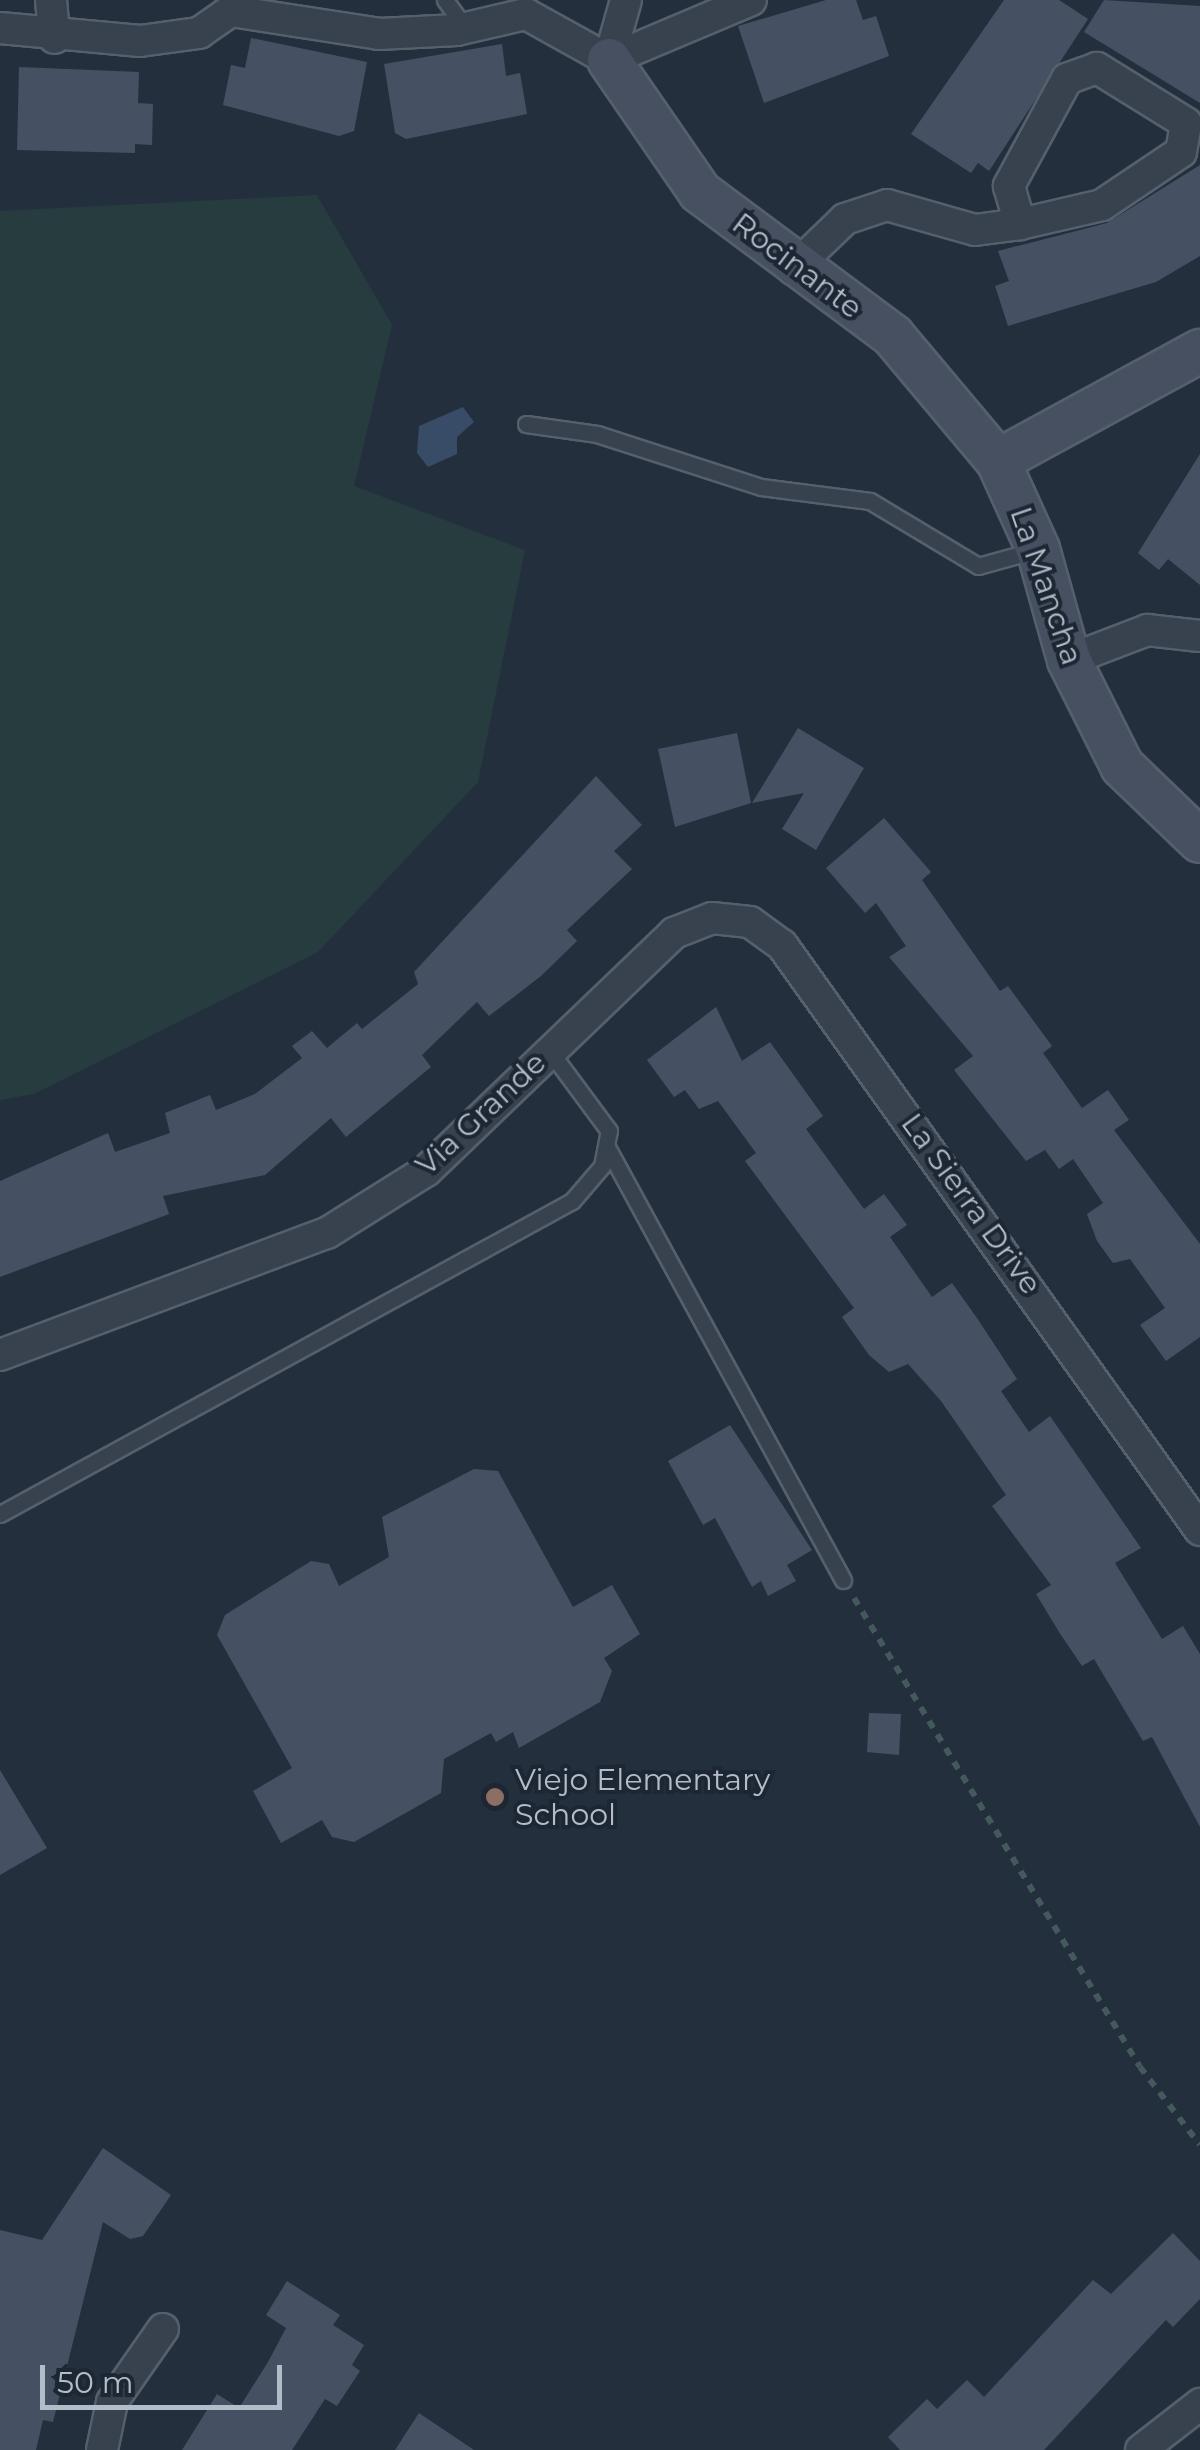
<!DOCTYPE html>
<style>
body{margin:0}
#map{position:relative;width:1200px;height:2450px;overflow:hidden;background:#242f3e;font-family:Montserrat,sans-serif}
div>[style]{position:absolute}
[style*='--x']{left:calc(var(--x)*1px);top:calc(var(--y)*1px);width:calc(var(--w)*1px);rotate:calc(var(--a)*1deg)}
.green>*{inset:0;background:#263c3f}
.water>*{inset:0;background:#394c67}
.building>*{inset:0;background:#455162}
.path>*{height:6px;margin-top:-3px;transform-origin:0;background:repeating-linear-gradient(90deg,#44595c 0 8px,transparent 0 16px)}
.roads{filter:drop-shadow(2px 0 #565f6c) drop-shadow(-2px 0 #565f6c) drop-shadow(0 2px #565f6c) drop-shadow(0 -2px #565f6c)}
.lane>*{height:15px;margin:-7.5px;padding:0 7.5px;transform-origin:7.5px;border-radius:7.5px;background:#38414e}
.street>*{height:30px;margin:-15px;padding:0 15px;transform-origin:15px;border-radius:15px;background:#38414e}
.secondary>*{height:42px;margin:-21px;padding:0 21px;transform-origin:21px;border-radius:21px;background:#465061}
.dots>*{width:28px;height:28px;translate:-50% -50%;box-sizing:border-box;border:5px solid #1d2633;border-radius:50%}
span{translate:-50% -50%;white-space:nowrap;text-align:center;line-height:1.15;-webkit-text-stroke:8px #1d2633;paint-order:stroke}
.street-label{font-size:30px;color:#b4bcc9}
.poi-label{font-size:30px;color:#b4bcc9}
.left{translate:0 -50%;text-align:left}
.scale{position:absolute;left:40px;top:2365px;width:242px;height:45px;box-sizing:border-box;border:5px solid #b4bcc9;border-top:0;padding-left:12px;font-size:30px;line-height:35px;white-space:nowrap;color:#b4bcc9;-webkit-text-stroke:8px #1d2633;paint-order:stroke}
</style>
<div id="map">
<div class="green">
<i style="clip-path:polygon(317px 195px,392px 325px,354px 486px,525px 550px,478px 782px,318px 952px,34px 1094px,0 1100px,0 211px)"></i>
</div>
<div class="water">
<i style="clip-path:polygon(463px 407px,474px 422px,457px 437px,457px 454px,428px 467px,417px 453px,419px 426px)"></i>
</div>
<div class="building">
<i style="clip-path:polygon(826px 0,856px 0,863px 20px,876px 16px,889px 56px,764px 103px,738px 26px)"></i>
<i style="clip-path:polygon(1004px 0,1059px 0,1088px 19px,989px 171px,978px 163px,971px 173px,911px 134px)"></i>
<i style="clip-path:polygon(1104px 0,1200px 6px,1200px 103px,1084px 32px)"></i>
<i style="clip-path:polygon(251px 38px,367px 62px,354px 131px,339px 136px,223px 105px,231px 65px,245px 68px)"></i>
<i style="clip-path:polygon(502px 44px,506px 76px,520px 73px,527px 114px,406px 139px,395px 133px,384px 64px)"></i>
<i style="clip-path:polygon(19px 67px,139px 72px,138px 103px,153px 104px,152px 145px,135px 144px,135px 153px,17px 150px)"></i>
<i style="clip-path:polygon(1200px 165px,1200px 256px,1156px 282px,1008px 326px,995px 286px,1009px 281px,998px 251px,1107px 223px)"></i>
<i style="clip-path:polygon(1200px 454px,1200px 585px,1168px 559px,1159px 570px,1138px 553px)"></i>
<i style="clip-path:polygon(798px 728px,864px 768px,816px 850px,782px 829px,804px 793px,752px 803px)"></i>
<i style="clip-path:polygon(737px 733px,751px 803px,675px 827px,658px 749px)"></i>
<i style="clip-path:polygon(596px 776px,642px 825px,614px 851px,632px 869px,567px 930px,577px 941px,541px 976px,489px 1016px,477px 1002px,422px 1055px,431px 1067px,346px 1137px,331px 1118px,265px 1175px,163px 1196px,169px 1214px,0 1277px,0 1181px,108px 1133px,115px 1152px,170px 1133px,165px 1113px,210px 1095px,216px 1110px,255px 1094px,302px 1058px,292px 1046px,312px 1031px,327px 1048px,357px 1023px,362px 1029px,418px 984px,414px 972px)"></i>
<i style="clip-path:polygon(884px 818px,931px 872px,922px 880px,1000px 991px,1008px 986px,1052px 1046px,1043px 1053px,1082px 1108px,1108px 1090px,1129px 1120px,1114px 1130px,1200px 1244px,1200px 1337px,1166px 1361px,1140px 1325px,1165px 1308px,1130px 1259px,1113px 1263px,1097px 1241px,1087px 1214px,1103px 1203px,1073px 1159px,1059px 1169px,1045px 1150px,1026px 1161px,954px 1070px,973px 1056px,889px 957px,906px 946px,876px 903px,865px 913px,826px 868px)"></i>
<i style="clip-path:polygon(716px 1007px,742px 1061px,770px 1042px,823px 1116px,806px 1129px,864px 1209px,884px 1194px,907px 1225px,890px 1237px,932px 1297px,952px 1283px,977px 1318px,1017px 1379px,1001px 1391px,1029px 1432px,1050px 1416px,1141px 1548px,1115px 1563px,1162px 1639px,1183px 1626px,1200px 1654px,1200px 1827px,1152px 1737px,1143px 1741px,1094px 1659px,1082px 1666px,1059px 1632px,1036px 1594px,1051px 1585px,992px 1506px,1006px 1495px,941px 1401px,908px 1364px,889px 1372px,869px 1355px,842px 1317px,854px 1308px,745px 1161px,756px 1153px,718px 1101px,699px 1109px,685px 1090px,674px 1097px,647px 1060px)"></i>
<i style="clip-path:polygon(730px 1425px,812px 1550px,787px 1565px,796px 1581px,768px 1596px,761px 1581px,752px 1587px,715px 1518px,703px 1525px,668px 1461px)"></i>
<i style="clip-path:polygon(474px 1469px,498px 1471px,573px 1607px,612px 1585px,640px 1634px,604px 1658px,612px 1671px,600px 1702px,519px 1748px,513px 1732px,496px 1742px,491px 1733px,444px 1759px,441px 1793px,354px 1842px,332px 1837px,322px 1820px,281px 1843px,253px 1791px,292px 1768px,217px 1635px,225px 1615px,311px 1561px,329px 1564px,339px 1586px,389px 1557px,382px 1517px)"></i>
<i style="clip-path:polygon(869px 1713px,901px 1714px,899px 1755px,867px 1752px)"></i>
<i style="clip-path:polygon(0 1770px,47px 1848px,0 1875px)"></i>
<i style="clip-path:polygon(103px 2148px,171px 2195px,143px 2236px,130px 2239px,103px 2222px,53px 2422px,43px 2420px,36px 2450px,0 2450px,0 2230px,42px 2240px)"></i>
<i style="clip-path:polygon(1173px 2233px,1200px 2261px,1200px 2299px,1173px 2327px,1166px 2320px,1044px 2450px,900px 2450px,888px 2437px,927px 2399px,937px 2409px,967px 2380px,984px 2397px,1093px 2280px,1111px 2294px)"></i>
<i style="clip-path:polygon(287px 2281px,340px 2315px,333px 2325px,364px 2345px,352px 2365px,360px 2371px,337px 2406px,325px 2399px,292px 2450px,182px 2450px,217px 2394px,239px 2408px,268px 2362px,286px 2328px,266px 2315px)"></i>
<i style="clip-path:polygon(419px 2413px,474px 2450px,395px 2450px)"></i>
</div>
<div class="path">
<i style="--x:854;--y:1598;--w:549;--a:58.62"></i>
<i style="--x:1140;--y:2067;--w:98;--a:52.4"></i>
</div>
<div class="roads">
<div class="lane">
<i style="--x:445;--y:0;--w:34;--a:54"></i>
<i style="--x:526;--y:424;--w:72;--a:8"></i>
<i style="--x:597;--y:434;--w:172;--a:17.9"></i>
<i style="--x:761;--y:487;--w:110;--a:7.3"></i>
<i style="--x:870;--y:501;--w:126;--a:31"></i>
<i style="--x:978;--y:566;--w:60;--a:-15.4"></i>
<i style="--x:608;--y:1149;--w:491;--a:61.4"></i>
<i style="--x:0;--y:1514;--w:652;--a:-28.69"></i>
<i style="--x:572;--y:1201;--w:46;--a:-49.4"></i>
<i style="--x:602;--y:1166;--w:36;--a:-79"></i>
<i style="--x:609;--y:1131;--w:101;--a:-126.5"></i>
</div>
<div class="street">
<i style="--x:51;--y:0;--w:38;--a:85"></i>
<i style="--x:0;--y:28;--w:141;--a:5.3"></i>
<i style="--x:140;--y:41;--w:60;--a:-7.7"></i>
<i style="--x:199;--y:33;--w:39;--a:-35"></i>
<i style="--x:231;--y:11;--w:150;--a:8.8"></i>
<i style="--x:379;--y:34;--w:78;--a:-2.9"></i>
<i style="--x:457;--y:30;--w:71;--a:-13.1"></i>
<i style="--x:526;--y:14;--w:95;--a:29"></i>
<i style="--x:609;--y:60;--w:154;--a:-22.9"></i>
<i style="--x:609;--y:60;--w:62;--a:-74.2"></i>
<i style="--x:793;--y:269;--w:72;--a:-43.9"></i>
<i style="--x:845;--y:219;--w:44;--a:-18.4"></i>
<i style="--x:887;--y:205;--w:91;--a:15.9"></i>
<i style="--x:975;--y:230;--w:45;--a:-7.6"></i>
<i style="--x:1020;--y:224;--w:84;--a:-13"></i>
<i style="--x:1102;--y:205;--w:95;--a:-33.9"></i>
<i style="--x:1181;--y:152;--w:29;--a:-80"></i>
<i style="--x:1186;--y:123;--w:105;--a:-148.3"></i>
<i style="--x:1097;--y:68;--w:32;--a:160"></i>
<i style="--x:1067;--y:79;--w:122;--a:118.5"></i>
<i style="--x:1009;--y:186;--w:40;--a:74"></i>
<i style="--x:1069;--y:660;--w:84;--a:-21"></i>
<i style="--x:1147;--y:630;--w:53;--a:6.5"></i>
<i style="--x:0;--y:1355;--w:349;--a:-20.5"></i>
<i style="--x:327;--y:1233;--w:117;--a:-32.1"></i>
<i style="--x:426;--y:1171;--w:344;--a:-43.8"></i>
<i style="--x:674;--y:933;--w:41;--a:-21.5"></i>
<i style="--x:712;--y:918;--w:38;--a:6"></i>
<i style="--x:750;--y:922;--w:39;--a:36"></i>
<i style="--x:782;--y:945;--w:719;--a:54.45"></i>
<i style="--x:102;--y:2450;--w:49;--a:-78.2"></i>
<i style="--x:112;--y:2402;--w:89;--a:-55.1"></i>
<i style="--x:1141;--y:2450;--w:75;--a:-37.9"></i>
</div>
<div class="secondary">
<i style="--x:609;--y:60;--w:160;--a:55.4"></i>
<i style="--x:700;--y:192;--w:241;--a:36.7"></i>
<i style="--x:893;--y:336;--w:163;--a:50"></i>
<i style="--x:998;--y:461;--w:97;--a:65.6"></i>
<i style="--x:1038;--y:549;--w:115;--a:74.4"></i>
<i style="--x:1069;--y:660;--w:119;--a:63.4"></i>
<i style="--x:1122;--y:766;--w:108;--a:43.9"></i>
<i style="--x:998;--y:461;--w:230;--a:-28.6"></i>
</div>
</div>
<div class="dots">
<i style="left:495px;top:1797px;background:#8d6e63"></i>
</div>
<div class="street-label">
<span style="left:797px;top:266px;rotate:37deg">Rocinante</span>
<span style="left:1046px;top:586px;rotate:71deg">La Mancha</span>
<span style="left:481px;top:1114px;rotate:-43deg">Via Grande</span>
<span style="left:971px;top:1204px;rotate:54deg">La Sierra Drive</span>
</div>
<div class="poi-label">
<span class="left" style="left:515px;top:1797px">Viejo Elementary<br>School</span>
</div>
<div class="scale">50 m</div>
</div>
